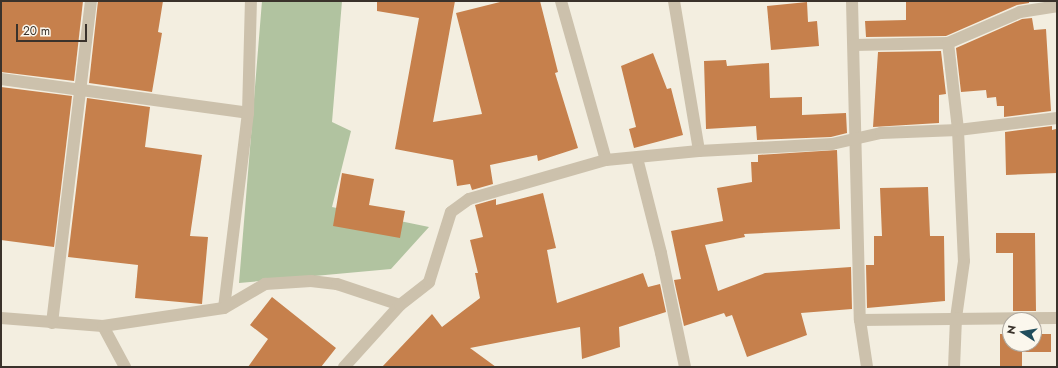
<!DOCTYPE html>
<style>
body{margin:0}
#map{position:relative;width:1058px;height:368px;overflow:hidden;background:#f3eee0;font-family:Jost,sans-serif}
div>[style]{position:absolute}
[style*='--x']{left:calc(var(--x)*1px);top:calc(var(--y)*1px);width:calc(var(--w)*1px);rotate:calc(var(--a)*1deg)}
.green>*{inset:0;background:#b1c3a0}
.building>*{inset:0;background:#c6804c}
.minor>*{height:12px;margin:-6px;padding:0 6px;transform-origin:6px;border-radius:6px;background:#ccc1ac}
span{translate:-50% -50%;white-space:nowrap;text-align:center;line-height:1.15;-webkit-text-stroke:3.5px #fbf7ed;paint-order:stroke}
.frame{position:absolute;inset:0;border:2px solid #3a322b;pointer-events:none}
.north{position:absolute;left:1002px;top:312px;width:40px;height:40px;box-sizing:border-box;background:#fbf7ed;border:1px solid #aea89f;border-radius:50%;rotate:282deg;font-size:11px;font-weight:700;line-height:16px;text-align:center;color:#3a322b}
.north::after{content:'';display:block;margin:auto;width:14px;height:18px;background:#204d5c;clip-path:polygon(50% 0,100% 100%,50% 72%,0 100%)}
.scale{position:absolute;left:16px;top:24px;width:71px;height:18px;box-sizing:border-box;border:2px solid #3a322b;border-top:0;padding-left:5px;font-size:12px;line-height:14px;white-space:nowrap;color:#3a322b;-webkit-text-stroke:3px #fbf7ed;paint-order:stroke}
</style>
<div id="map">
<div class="green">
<i style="clip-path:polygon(262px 1px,342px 1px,332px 122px,351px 131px,332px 207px,429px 227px,391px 269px,239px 283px)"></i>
</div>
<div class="building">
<i style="clip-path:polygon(1px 1px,83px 1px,74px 81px,1px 72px)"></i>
<i style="clip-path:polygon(98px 1px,163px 1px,158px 32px,162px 33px,152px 92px,89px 83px)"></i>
<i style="clip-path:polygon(377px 1px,455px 1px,433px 122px,482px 114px,456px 13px,504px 1px,540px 1px,558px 72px,555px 73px,578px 148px,538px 161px,537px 155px,490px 165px,493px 184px,472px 190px,470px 184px,457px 186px,453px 160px,395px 149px,419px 18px,377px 11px)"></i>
<i style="clip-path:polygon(906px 1px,1029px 1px,1029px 3px,1017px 5px,946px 36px,866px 37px,865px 21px,906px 20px)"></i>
<i style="clip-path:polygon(807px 2px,808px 22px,817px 21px,819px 46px,771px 50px,767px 6px)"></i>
<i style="clip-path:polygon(1032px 18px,1034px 30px,1046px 29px,1051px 111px,1004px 117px,1004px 106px,997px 106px,996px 97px,987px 98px,986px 90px,961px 92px,956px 48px,1022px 19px)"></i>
<i style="clip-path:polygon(941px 51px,946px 94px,939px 95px,939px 123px,873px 127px,878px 52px)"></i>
<i style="clip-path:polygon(653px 53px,667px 89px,671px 88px,683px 135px,634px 148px,629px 129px,636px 127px,621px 66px)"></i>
<i style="clip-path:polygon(726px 60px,727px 66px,769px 63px,770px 98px,802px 97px,802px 115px,846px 113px,847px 133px,831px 137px,757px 140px,756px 126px,706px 129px,704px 61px)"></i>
<i style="clip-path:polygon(1px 87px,72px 96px,54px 247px,1px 240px)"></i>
<i style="clip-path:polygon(87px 98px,150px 107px,145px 147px,202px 155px,190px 236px,208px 237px,202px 304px,135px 298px,138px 265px,68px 257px)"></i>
<i style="clip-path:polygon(1052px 126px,1052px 130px,1056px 129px,1057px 173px,1006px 175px,1005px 132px)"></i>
<i style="clip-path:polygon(837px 150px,840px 229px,744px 234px,745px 237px,705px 245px,718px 291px,765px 273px,851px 267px,852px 309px,801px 313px,807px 335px,747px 357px,732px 315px,726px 317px,724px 313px,684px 326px,674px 280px,681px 279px,671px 231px,723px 221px,717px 188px,752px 182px,751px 162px,758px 162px,758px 155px)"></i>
<i style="clip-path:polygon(342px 173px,374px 179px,369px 205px,405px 211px,400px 238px,333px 226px)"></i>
<i style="clip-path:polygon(928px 187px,930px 236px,944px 236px,945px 301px,867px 308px,866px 265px,874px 265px,874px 236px,882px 236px,880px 188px)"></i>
<i style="clip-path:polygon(543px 193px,556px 248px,547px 250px,557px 303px,643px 273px,648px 287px,660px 284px,666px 312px,619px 327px,620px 347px,582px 359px,580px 327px,470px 348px,496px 367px,382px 367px,432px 314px,442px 327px,480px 298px,475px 273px,478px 273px,470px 240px,483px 237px,475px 205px,496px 199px,496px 205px)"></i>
<i style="clip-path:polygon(996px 233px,1035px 233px,1036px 311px,1013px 311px,1013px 253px,996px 253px)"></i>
<i style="clip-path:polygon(272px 297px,336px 348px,321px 367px,248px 367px,268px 339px,250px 325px)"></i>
<i style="clip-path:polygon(1034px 326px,1036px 334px,1051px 334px,1051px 352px,1022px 352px,1022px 367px,1000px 367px,1000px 334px,1010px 334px,1010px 344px,1034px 344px)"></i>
</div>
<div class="minor">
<i style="--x:561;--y:1;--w:165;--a:74.2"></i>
<i style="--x:674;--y:1;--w:152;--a:80.5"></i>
<i style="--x:852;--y:1;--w:319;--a:88.6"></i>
<i style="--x:860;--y:320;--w:48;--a:81.5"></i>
<i style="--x:948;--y:43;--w:88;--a:83.4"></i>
<i style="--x:958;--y:130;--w:131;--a:87.4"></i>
<i style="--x:964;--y:261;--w:58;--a:98"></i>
<i style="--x:956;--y:318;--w:49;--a:92.3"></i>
<i style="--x:854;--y:45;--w:94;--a:-1.2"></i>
<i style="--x:948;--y:43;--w:78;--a:-23.3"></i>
<i style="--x:1020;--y:12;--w:37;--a:-9"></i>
<i style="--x:1;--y:79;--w:249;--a:7.8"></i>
<i style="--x:637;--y:158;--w:98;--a:75.8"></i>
<i style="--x:661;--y:253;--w:116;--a:78.1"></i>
<i style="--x:224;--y:308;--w:196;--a:-83"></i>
<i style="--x:248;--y:113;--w:112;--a:-88.5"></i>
<i style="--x:1;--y:318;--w:102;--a:4.5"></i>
<i style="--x:103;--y:326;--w:47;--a:61.8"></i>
<i style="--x:860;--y:320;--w:197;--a:-0.6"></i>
<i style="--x:52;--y:323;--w:324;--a:-83.1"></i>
<i style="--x:103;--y:326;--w:122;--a:-8.5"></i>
<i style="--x:224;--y:308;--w:48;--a:-30.3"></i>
<i style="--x:265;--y:284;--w:46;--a:-3.7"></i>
<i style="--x:311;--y:281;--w:26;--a:7"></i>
<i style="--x:337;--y:284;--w:66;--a:18.4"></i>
<i style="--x:344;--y:367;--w:84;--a:-47.9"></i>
<i style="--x:400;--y:305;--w:37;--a:-38"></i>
<i style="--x:429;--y:282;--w:73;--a:-72.6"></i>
<i style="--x:451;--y:212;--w:22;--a:-36"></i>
<i style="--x:469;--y:199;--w:142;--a:-15.9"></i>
<i style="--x:606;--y:160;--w:93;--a:-5.5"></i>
<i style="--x:699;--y:151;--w:133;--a:-3"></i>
<i style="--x:832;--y:144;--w:50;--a:-12.7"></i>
<i style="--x:881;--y:133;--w:77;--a:-2.2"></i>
<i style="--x:958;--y:130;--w:100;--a:-6.9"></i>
</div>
<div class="frame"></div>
<div class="north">N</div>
<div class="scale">20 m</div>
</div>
